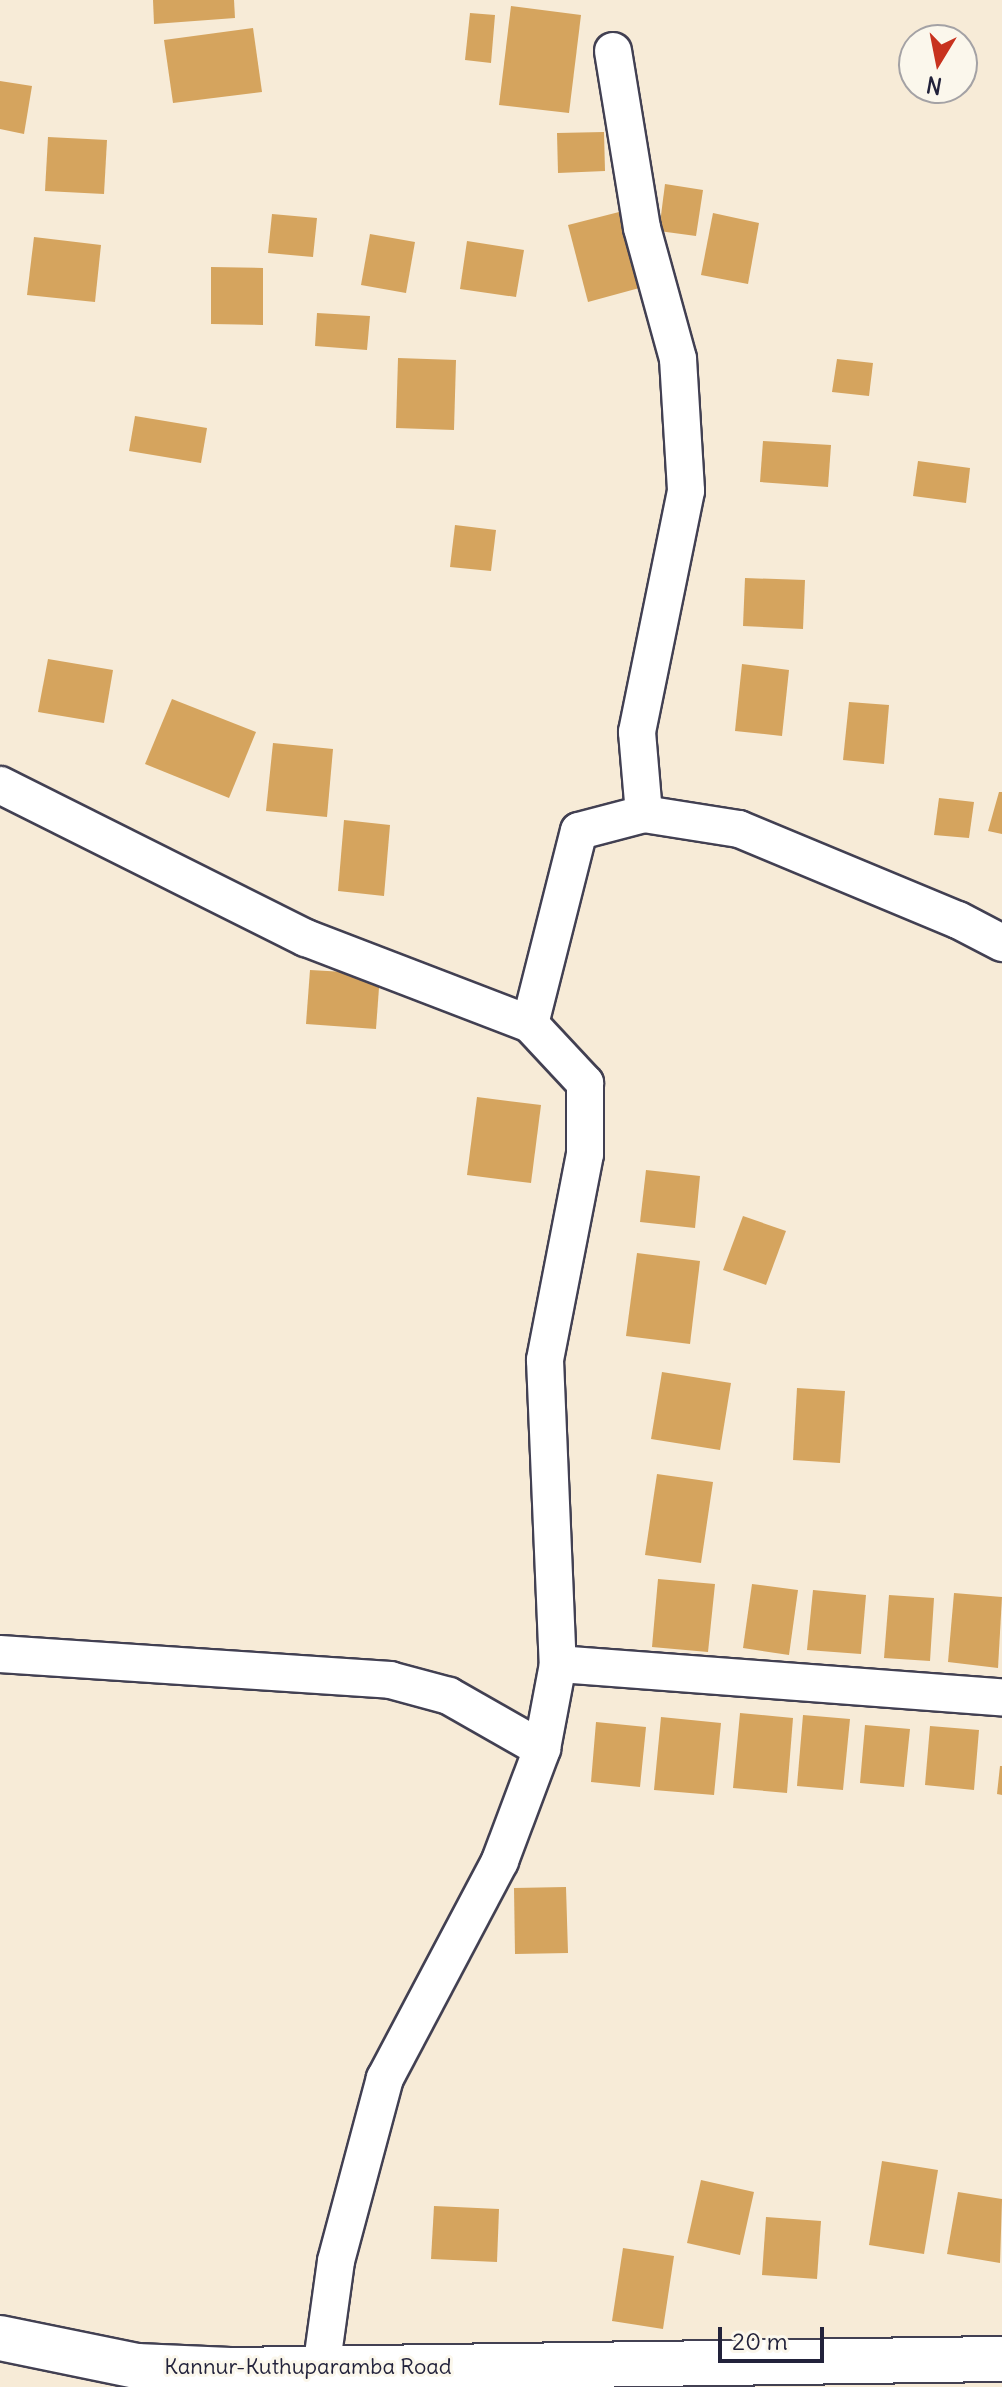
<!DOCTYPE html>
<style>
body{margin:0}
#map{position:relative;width:1002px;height:2387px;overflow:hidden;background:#f7ebd7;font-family:Delius,sans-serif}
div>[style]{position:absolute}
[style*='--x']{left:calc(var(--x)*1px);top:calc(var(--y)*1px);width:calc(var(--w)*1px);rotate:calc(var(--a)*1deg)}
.building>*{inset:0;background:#d5a45e}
.roads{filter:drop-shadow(2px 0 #424052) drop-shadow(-2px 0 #424052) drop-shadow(0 2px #424052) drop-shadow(0 -2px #424052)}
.minor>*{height:36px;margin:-18px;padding:0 18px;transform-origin:18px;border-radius:18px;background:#fff}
.primary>*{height:44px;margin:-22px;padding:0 22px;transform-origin:22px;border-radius:22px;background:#fff}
span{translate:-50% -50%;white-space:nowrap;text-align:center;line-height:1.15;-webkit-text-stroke:6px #fbf7ec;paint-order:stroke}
.street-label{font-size:22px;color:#22223b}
.north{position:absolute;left:898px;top:24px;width:80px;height:80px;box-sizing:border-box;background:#fbf7ec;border:2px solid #a4a2a5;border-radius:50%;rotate:190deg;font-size:22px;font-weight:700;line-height:32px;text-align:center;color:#22223b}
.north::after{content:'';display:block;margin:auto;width:28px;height:36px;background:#c8321e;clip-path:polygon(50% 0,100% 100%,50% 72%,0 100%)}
.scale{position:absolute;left:718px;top:2327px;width:106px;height:36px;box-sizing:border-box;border:4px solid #22223b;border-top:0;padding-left:10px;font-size:24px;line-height:28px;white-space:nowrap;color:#22223b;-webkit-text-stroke:6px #fbf7ec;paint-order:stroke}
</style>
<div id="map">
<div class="building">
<i style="clip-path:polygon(153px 0,234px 0,235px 18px,154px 24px)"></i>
<i style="clip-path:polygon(511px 6px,581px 15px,569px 113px,499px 105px)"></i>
<i style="clip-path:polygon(470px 13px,495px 15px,491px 63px,465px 60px)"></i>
<i style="clip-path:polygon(253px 28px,262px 92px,173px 103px,164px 40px)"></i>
<i style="clip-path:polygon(0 81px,32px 86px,24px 134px,0 129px)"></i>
<i style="clip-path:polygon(604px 132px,605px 171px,558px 173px,557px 133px)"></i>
<i style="clip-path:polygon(48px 137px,107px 140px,104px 194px,45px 191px)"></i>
<i style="clip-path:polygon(665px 184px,703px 190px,696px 236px,659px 231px)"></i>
<i style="clip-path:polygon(623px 211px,643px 287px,588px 302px,568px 225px)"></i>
<i style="clip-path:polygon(713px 213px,759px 223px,748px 284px,701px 275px)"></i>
<i style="clip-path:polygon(272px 214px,317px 218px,313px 257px,268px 253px)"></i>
<i style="clip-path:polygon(370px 234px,415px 242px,406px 293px,361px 285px)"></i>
<i style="clip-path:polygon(34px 237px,101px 245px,95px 302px,27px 295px)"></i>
<i style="clip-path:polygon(467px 241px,524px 250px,516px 297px,460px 289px)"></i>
<i style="clip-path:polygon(211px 267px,263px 268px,263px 325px,211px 324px)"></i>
<i style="clip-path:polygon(317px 313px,370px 316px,367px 350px,315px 346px)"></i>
<i style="clip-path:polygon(398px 358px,456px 360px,454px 430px,396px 428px)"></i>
<i style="clip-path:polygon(837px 359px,873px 363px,869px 396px,832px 392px)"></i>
<i style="clip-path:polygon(135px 416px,207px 428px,201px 463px,129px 451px)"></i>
<i style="clip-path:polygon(763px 441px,831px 445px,828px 487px,760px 482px)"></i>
<i style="clip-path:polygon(918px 461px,970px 468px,966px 503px,913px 496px)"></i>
<i style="clip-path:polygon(455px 525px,496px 530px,491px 571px,450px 567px)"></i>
<i style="clip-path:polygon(745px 578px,805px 580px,803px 629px,743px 626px)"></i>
<i style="clip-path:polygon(48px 659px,113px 670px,104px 723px,38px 712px)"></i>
<i style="clip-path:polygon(742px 664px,789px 670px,782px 736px,735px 731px)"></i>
<i style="clip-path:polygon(172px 699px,256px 732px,229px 798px,145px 764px)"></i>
<i style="clip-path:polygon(849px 702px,889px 705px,884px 764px,843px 760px)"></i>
<i style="clip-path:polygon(273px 743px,333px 749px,327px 817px,266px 811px)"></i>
<i style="clip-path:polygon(999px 792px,1002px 792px,1002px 834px,988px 831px)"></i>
<i style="clip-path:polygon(939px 798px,974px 802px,969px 838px,934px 835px)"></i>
<i style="clip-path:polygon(344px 820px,390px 825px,384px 896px,338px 891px)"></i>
<i style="clip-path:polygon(310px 970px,380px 974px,376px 1029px,306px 1024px)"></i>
<i style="clip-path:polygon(477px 1097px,541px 1105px,531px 1183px,467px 1175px)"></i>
<i style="clip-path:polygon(646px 1170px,700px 1176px,695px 1228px,640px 1222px)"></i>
<i style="clip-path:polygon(743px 1216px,786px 1231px,766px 1285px,723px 1270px)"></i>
<i style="clip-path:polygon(637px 1253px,700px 1261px,690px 1344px,626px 1336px)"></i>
<i style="clip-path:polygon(662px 1372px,731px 1383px,720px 1450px,651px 1439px)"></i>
<i style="clip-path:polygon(797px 1388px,845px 1391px,840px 1463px,793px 1460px)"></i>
<i style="clip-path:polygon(657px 1474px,713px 1482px,701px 1563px,645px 1555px)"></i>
<i style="clip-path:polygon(658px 1579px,715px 1584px,708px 1652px,652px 1647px)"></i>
<i style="clip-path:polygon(752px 1584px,798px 1590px,789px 1655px,743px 1648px)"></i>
<i style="clip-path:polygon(813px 1590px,866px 1595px,861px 1654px,807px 1650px)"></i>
<i style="clip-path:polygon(954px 1593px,1002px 1597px,998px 1668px,948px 1662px)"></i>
<i style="clip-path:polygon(889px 1595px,934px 1598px,930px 1661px,884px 1658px)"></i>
<i style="clip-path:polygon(740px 1713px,793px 1718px,787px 1793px,733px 1788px)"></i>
<i style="clip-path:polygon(803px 1715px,850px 1719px,843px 1790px,797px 1786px)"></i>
<i style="clip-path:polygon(661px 1717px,721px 1723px,714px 1795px,654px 1790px)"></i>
<i style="clip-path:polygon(596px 1722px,646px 1727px,640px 1787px,591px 1782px)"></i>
<i style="clip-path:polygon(865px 1725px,910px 1729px,904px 1787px,860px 1783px)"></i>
<i style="clip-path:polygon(930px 1726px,979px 1730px,974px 1790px,925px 1785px)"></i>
<i style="clip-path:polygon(1000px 1766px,1002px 1766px,1002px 1795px,997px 1794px)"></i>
<i style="clip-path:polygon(566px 1887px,568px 1953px,515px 1954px,514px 1888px)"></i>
<i style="clip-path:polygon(882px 2161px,938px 2170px,924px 2254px,869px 2245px)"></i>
<i style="clip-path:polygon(701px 2180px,754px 2192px,740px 2255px,687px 2243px)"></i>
<i style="clip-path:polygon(958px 2192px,1002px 2199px,1000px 2263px,947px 2254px)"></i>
<i style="clip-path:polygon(434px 2206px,499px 2209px,497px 2262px,431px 2259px)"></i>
<i style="clip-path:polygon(766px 2217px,821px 2221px,817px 2279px,762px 2275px)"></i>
<i style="clip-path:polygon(623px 2248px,674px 2256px,663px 2329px,612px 2321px)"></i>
</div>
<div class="roads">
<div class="minor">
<i style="--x:613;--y:51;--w:179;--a:80.7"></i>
<i style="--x:642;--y:228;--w:136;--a:74.6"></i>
<i style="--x:678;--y:359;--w:132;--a:86.5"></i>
<i style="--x:686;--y:491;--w:246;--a:101.5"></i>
<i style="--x:637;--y:732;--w:82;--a:85.1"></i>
<i style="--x:0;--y:785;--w:342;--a:26.6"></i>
<i style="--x:306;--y:938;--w:240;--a:21"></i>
<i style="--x:530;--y:1024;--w:81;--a:47"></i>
<i style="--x:585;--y:1083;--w:71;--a:90"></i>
<i style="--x:585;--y:1154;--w:210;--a:101"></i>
<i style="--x:545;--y:1360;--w:304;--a:87.6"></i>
<i style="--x:558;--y:1664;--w:86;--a:100.7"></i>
<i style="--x:542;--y:1749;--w:120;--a:110.6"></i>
<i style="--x:500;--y:1861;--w:246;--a:117.9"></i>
<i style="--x:385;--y:2078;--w:189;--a:105"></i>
<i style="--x:336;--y:2261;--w:109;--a:97.9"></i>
<i style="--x:321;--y:2369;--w:18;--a:81"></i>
<i style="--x:530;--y:1024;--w:199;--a:-75.8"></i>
<i style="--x:579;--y:831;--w:67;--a:-14.7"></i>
<i style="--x:644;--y:814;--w:96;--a:9"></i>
<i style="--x:739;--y:829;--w:237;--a:22.6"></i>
<i style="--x:958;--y:920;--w:50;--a:27.6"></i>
<i style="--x:0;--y:1654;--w:391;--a:3.8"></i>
<i style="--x:390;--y:1680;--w:61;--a:15.2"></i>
<i style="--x:449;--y:1696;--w:107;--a:29.7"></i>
<i style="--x:558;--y:1664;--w:445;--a:4.3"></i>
</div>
<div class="primary">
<i style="--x:0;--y:2338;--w:140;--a:11.6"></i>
<i style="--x:137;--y:2366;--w:93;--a:2.5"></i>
<i style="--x:230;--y:2370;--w:772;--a:-0.82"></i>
</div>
</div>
<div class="street-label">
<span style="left:308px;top:2367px">Kannur-Kuthuparamba Road</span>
</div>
<div class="north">N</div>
<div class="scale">20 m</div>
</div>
